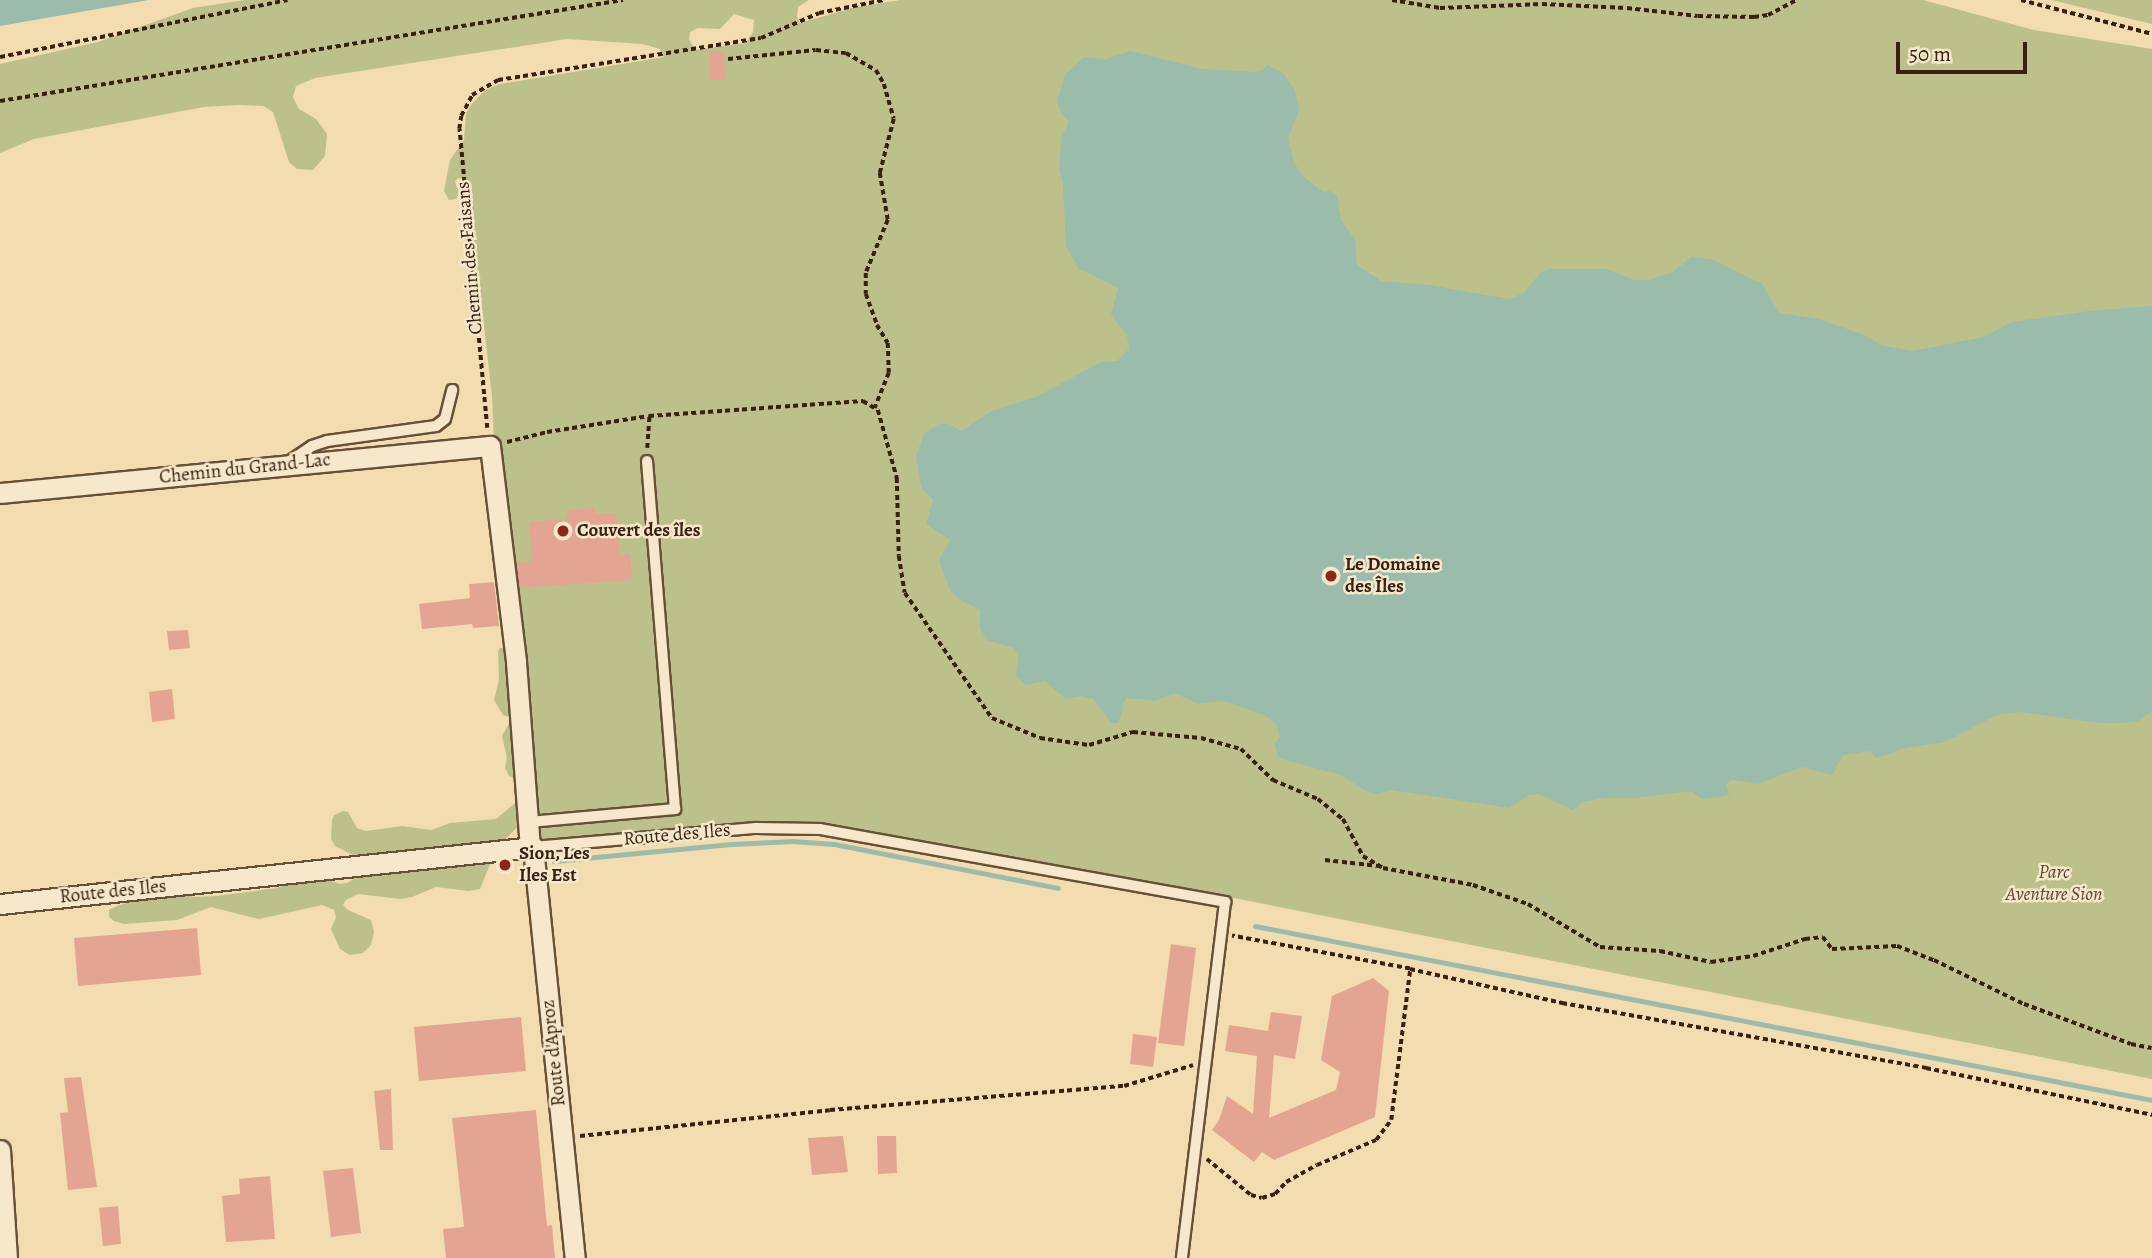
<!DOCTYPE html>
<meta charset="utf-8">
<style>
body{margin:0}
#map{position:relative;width:2152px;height:1258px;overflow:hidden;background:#f2dcb0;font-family:Alegreya,serif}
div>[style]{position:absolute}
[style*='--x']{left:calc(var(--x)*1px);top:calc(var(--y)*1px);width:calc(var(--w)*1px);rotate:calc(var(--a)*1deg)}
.green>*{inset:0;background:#bcc08b}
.water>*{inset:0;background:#9bbcaa}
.stream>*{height:5px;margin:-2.5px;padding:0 2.5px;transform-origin:2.5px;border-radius:2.5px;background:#9bbcaa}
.building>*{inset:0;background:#e3a592}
.path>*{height:3.5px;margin-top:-1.75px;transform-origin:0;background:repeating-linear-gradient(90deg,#392011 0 5px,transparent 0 8.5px)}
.roads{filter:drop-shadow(2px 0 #674f39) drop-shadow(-2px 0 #674f39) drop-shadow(0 2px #674f39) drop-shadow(0 -2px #674f39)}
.service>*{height:10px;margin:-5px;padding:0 5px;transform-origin:5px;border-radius:5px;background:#f7e8cc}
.minor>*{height:19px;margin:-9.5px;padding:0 9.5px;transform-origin:9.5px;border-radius:9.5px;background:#f7e8cc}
.dots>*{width:19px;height:19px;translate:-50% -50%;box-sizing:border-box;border:4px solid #f7e8cc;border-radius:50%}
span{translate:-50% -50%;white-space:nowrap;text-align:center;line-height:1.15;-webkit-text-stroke:5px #f7e8cc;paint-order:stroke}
.street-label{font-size:19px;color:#392011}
.poi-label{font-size:19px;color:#392011;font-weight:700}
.left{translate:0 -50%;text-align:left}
.park-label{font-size:19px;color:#5a4830;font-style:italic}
.scale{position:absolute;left:1896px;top:42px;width:131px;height:32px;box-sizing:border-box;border:4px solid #392011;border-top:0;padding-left:9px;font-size:21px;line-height:24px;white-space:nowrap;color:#392011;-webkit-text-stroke:5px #f7e8cc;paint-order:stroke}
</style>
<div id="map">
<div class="green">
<i style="clip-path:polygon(evenodd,245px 0,809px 0,798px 7px,797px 16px,800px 23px,852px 8px,900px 0,1923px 0,2034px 30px,2152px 49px,2152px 1079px,1132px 878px,806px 821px,597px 835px,556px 843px,540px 840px,522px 822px,496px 849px,480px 889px,469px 891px,436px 887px,412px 897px,400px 899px,358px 894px,346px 900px,343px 905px,348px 910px,371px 920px,374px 932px,371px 945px,363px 953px,350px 955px,340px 949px,331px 929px,336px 917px,334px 910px,322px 905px,259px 919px,211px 907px,177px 920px,124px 924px,114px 921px,109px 917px,109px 910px,117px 906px,171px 889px,193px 897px,216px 896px,277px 888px,305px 877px,320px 876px,339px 884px,347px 883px,371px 869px,382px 855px,380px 853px,355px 856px,335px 846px,331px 839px,332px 820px,334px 815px,343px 811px,348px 812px,357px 828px,366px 831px,402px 826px,431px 830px,450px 823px,496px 819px,525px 795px,526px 781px,509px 776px,505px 768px,507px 758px,502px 736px,512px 718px,503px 715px,494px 700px,499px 680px,498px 651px,500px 648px,518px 647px,514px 638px,502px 631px,492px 396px,468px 187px,465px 179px,458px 178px,455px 181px,459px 194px,456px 199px,449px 200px,444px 191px,450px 160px,464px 140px,466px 114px,470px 106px,485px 90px,500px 84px,664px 57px,660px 49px,642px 44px,567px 39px,315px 78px,296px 86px,293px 97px,299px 109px,316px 119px,327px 134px,325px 156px,313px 170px,297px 169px,289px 162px,273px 112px,264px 106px,239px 105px,204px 107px,34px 139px,0 153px,0 64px,98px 42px,193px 8px,245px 0,734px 14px,754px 20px,753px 32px,746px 43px,695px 50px,689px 39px,690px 32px,698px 28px,720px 29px,734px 14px)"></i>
<i style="clip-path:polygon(2051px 0,2152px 0,2152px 24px)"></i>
</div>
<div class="water">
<i style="clip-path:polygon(0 0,149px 0,0 26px)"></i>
<i style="clip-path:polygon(1130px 51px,1203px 69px,1254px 72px,1263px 70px,1267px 65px,1282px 72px,1295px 90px,1299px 110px,1288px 138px,1294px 163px,1304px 177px,1323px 192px,1330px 191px,1337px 196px,1341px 220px,1355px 239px,1357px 265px,1381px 281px,1429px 285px,1509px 299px,1524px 293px,1540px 273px,1550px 269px,1607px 269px,1634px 280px,1649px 280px,1673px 272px,1691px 257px,1711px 259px,1762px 284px,1779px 313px,1819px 319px,1867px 336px,1880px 345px,1913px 351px,1983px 337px,2012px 322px,2089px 311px,2152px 306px,2152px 711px,2138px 721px,2121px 723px,2100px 723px,2020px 712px,1997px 715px,1945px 742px,1905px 748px,1877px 758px,1870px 751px,1843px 755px,1832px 775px,1802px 767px,1758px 784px,1732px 780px,1726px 784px,1729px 795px,1721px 797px,1702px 799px,1692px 792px,1680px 792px,1636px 798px,1605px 798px,1583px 802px,1573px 810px,1539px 794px,1529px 795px,1509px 808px,1392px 790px,1377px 794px,1366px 791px,1341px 775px,1279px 758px,1274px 744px,1280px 737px,1276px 724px,1264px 715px,1224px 701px,1198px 704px,1175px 693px,1155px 701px,1127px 698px,1123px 703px,1121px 718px,1117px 723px,1111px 723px,1093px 699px,1082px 696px,1066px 699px,1045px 681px,1026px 685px,1016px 675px,1019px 655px,1014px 648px,989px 641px,980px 629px,980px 610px,957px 598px,950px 590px,939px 560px,950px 540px,926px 524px,933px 500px,921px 487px,916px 456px,924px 434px,939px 424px,949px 424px,961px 431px,992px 411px,1036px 397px,1101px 362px,1117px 361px,1129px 349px,1127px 335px,1111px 314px,1118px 288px,1078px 268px,1066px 246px,1063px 184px,1059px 167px,1062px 136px,1069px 122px,1060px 112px,1057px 101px,1065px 75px,1084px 57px,1106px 59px)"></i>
</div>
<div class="stream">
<i style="--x:554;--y:861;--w:178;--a:-5.5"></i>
<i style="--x:731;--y:844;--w:61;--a:-2.8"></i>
<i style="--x:792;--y:841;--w:42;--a:4.1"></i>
<i style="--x:834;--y:844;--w:228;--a:11.1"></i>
<i style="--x:1255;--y:926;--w:914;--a:10.98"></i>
</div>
<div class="building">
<i style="clip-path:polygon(709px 51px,724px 51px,725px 80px,710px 80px)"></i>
<i style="clip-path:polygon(594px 508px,595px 514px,616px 513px,620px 555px,630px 554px,632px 580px,519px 588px,516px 563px,532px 561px,529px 522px,567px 519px,567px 510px)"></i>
<i style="clip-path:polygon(494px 582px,499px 626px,473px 628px,472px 624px,422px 629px,419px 604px,470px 598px,469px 584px)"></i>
<i style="clip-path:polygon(188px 630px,190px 648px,169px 650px,167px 631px)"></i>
<i style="clip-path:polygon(172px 689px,175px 719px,152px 722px,149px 692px)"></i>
<i style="clip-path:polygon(197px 928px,201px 975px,78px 986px,74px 938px)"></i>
<i style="clip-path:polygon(1171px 944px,1196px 948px,1184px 1046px,1158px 1043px)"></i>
<i style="clip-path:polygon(1373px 978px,1389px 991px,1375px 1117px,1274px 1160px,1262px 1152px,1254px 1162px,1212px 1130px,1219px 1120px,1227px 1096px,1253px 1114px,1257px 1056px,1225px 1051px,1229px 1025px,1268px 1031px,1271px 1012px,1302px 1016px,1295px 1059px,1274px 1055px,1269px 1118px,1336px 1090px,1340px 1072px,1321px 1060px,1332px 996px)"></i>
<i style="clip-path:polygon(521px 1017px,526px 1071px,419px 1081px,414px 1027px)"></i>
<i style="clip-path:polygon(1133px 1034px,1157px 1037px,1153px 1067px,1130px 1064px)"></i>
<i style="clip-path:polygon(81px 1077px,97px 1187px,68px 1190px,60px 1113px,68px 1112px,64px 1078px)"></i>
<i style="clip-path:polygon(391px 1089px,393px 1150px,380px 1150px,374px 1091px)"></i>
<i style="clip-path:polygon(536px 1110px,547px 1226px,552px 1225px,555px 1258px,446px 1258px,443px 1229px,464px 1227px,452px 1118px)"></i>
<i style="clip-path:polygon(843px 1136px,848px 1172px,812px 1175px,808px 1138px)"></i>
<i style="clip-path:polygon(877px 1136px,896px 1136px,897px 1173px,878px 1174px)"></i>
<i style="clip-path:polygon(353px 1168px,361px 1233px,331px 1237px,323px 1171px)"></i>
<i style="clip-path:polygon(270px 1176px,275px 1239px,226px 1242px,222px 1196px,240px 1194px,239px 1179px)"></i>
<i style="clip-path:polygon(118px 1206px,121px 1244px,103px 1246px,99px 1208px)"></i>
</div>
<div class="path">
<i style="--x:1392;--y:0;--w:49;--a:9.5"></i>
<i style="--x:1440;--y:8;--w:102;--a:-2.2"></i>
<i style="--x:1542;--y:4;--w:85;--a:2.7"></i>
<i style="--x:1627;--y:8;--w:71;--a:6.4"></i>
<i style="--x:1698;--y:16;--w:56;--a:1"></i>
<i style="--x:1754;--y:17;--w:14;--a:-8"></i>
<i style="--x:1768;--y:15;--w:32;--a:-28"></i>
<i style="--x:2021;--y:0;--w:135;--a:14.5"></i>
<i style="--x:0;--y:57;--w:293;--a:-11.2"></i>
<i style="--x:728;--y:59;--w:88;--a:-5.8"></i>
<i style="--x:816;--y:50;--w:30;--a:6"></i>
<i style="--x:846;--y:53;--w:34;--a:30"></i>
<i style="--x:876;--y:70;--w:16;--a:60"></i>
<i style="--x:884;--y:84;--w:36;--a:74"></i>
<i style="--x:894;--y:119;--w:56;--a:104.5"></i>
<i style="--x:880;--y:173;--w:48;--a:80.3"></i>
<i style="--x:888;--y:220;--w:57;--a:112.5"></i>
<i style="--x:866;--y:273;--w:21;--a:90"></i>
<i style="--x:866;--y:294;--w:33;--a:70"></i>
<i style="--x:877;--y:325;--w:21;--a:59"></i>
<i style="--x:888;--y:343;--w:30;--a:88"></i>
<i style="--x:889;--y:373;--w:38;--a:112"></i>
<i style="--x:0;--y:101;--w:631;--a:-9.21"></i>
<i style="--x:487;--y:428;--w:300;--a:-95.3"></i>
<i style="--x:459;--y:129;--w:13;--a:-81"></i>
<i style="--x:461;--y:116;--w:24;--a:-62"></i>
<i style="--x:472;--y:95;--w:30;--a:-30"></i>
<i style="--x:498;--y:80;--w:266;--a:-9.1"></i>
<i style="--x:761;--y:38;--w:63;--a:-23.3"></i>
<i style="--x:819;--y:13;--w:66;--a:-11.3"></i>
<i style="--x:507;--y:442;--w:41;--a:-14"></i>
<i style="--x:547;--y:432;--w:103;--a:-8.9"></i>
<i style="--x:649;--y:416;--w:215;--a:-4"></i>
<i style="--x:863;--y:401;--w:17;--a:31"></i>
<i style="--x:878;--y:410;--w:71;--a:74.4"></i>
<i style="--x:897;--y:478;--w:78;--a:88.5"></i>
<i style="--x:899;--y:556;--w:37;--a:81"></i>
<i style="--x:905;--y:593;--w:152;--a:55.2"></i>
<i style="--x:992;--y:718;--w:52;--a:22.6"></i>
<i style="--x:1040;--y:738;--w:49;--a:8.1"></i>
<i style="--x:1089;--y:745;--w:46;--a:-16.5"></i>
<i style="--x:1133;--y:732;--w:68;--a:5"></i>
<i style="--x:1201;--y:738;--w:41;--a:15.4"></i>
<i style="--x:1241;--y:749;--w:45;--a:44.1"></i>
<i style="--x:1273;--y:780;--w:49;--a:22.9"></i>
<i style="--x:1318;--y:799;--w:32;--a:39"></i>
<i style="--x:1343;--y:819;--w:42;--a:61.6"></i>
<i style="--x:1363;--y:856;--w:23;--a:31"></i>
<i style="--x:1383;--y:868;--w:92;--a:10.7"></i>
<i style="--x:1473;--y:885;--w:58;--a:19.1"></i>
<i style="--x:1528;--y:904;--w:84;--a:30.8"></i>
<i style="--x:1600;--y:947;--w:60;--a:3.8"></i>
<i style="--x:1660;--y:951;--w:52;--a:12.2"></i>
<i style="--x:1711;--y:962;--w:42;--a:-8.1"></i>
<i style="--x:1753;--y:956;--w:55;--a:-18.1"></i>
<i style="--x:1805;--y:939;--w:18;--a:-6"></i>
<i style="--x:1823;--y:937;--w:15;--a:53"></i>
<i style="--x:1832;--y:949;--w:65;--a:-2.6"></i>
<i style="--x:1897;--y:946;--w:40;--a:21"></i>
<i style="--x:1934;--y:960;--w:100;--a:26.1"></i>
<i style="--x:2024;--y:1004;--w:114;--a:20.5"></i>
<i style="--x:2131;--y:1044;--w:21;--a:11"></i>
<i style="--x:647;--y:448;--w:32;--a:-86"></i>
<i style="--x:1325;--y:860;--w:54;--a:6.3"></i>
<i style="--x:1410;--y:969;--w:156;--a:12.6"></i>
<i style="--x:1562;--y:1003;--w:370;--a:10.1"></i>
<i style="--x:1926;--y:1068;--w:231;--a:11.7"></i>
<i style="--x:580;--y:1136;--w:251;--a:-5.9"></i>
<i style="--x:830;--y:1110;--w:295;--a:-4.7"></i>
<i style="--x:1124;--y:1086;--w:72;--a:-16.9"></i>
<i style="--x:1207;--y:1159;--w:57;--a:39.3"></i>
<i style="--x:1251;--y:1195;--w:11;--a:15"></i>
<i style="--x:1262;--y:1198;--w:14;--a:-17"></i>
<i style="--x:1275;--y:1194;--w:16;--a:-47"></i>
<i style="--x:1286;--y:1182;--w:35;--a:-29"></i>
<i style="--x:1317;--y:1165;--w:64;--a:-23"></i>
<i style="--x:1376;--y:1140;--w:25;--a:-53"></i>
<i style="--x:1391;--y:1120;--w:152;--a:-82.8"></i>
<i style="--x:1410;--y:969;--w:181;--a:-169.5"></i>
</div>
<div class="roads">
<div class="service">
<i style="--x:290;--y:461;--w:27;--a:-34"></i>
<i style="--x:312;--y:446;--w:16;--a:-18"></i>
<i style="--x:327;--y:441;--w:110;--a:-7.8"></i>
<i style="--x:436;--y:426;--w:11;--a:-38"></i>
<i style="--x:445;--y:419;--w:30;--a:-76"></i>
<i style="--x:529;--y:822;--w:147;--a:-5.1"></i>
<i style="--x:675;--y:809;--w:349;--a:-94.6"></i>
<i style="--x:533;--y:847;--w:224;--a:-4.9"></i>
<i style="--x:756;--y:828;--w:64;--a:0.9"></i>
<i style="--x:820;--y:829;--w:412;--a:10.2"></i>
<i style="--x:1225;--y:902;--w:359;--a:96.9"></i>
</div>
<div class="minor">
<i style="--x:0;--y:493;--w:492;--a:-5.5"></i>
<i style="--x:490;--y:446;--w:218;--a:83.1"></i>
<i style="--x:516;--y:662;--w:186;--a:85.7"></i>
<i style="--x:0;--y:904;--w:536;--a:-6.1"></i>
<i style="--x:533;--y:847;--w:413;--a:84.2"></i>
<i style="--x:0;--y:1150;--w:108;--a:86.3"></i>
</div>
</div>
<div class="dots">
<i style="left:563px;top:531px;background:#8f2418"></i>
<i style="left:1331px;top:576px;background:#8f2418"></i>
<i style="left:505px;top:865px;background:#8f2418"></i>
</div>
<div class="street-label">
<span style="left:470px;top:258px;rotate:-95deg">Chemin des Faisans</span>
<span style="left:245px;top:469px;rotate:-6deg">Chemin du Grand-Lac</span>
<span style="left:677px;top:835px;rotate:-5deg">Route des Iles</span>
<span style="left:113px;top:892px;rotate:-6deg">Route des Iles</span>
<span style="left:554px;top:1053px;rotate:-96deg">Route d'Aproz</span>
</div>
<div class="poi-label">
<span class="left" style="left:577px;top:531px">Couvert des îles</span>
<span class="left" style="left:1345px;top:576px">Le Domaine<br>des Îles</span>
<span class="left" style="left:519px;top:865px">Sion, Les<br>Iles Est</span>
</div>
<div class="park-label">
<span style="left:2054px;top:884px">Parc<br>Aventure Sion</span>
</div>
<div class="scale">50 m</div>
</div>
